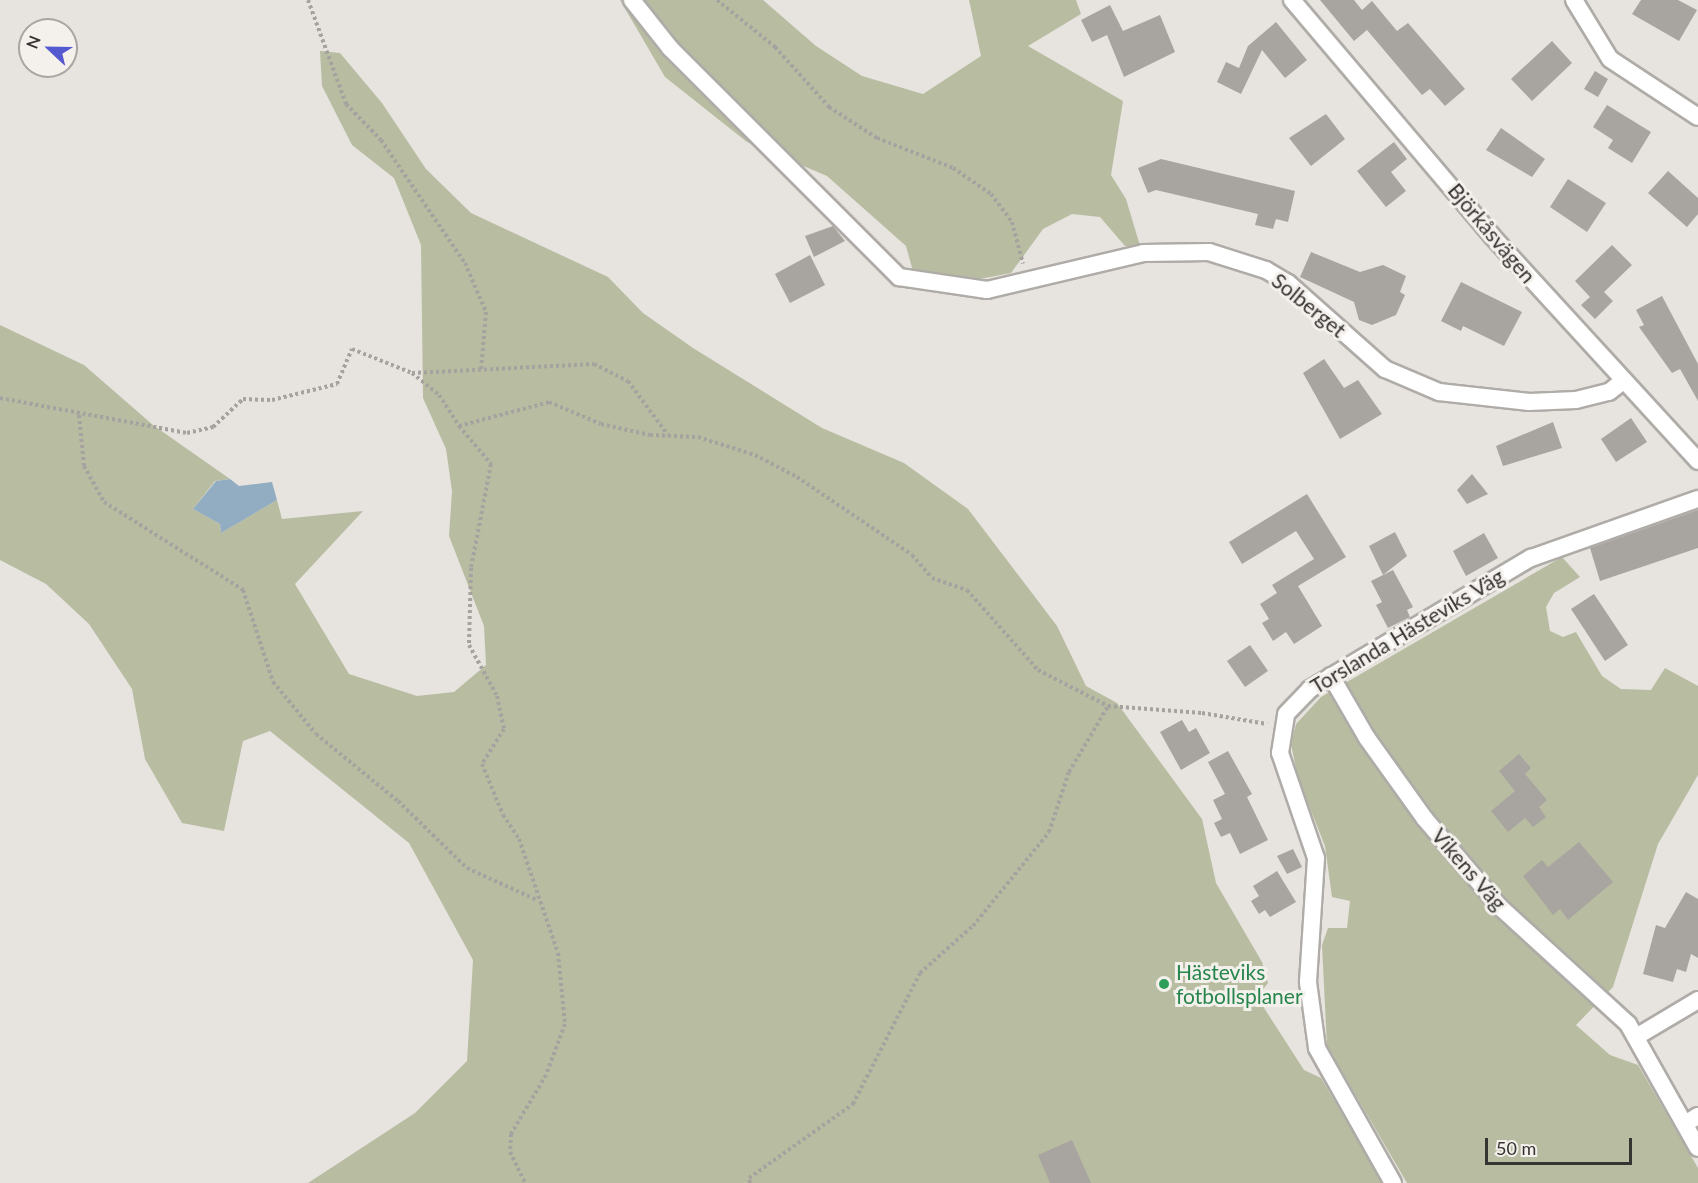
<!DOCTYPE html>
<meta charset="utf-8">
<style>
body{margin:0}
#map{position:relative;width:1698px;height:1183px;overflow:hidden;background:#e7e3df;font-family:Lato,sans-serif}
div>[style]{position:absolute}
[style*='--x']{left:calc(var(--x)*1px);top:calc(var(--y)*1px);width:calc(var(--w)*1px);rotate:calc(var(--a)*1deg)}
.green>*{inset:0;background:#b8bda1}
.water>*{inset:0;background:#92adc1}
.building>*{inset:0;background:#a8a4a0}
.path>*{height:4px;margin-top:-2px;transform-origin:0;background:repeating-linear-gradient(90deg,#a5a29f 0 3px,transparent 0 6px)}
.roads{filter:drop-shadow(2px 0 #afaca8) drop-shadow(-2px 0 #afaca8) drop-shadow(0 2px #afaca8) drop-shadow(0 -2px #afaca8)}
.minor>*{height:16px;margin:-8px;padding:0 8px;transform-origin:8px;border-radius:8px;background:#fff}
.dots>*{width:16px;height:16px;translate:-50% -50%;box-sizing:border-box;border:3px solid #f4f0ec;border-radius:50%}
span{translate:-50% -50%;white-space:nowrap;text-align:center;line-height:1.15;-webkit-text-stroke:6px #f4f0ec;paint-order:stroke}
.street-label{font-size:21px;color:#353432}
.leisure-label{font-size:21px;color:#27864d}
.left{translate:0 -50%;text-align:left}
.north{position:absolute;left:18px;top:18px;width:60px;height:60px;box-sizing:border-box;background:#f4f0ec;border:2px solid #a8a5a2;border-radius:50%;rotate:292deg;font-size:16px;font-weight:700;line-height:24px;text-align:center;color:#353432}
.north::after{content:'';display:block;margin:auto;width:21px;height:27px;background:#5559d0;clip-path:polygon(50% 0,100% 100%,50% 72%,0 100%)}
.scale{position:absolute;left:1485px;top:1138px;width:147px;height:27px;box-sizing:border-box;border:3px solid #353432;border-top:0;padding-left:8px;font-size:18px;line-height:21px;white-space:nowrap;color:#353432;-webkit-text-stroke:4px #f4f0ec;paint-order:stroke}
</style>
<div id="map">
<div class="green">
<i style="clip-path:polygon(620px 0,763px 0,816px 46px,862px 76px,923px 94px,981px 56px,969px 0,1076px 0,1081px 14px,1028px 46px,1123px 101px,1111px 175px,1126px 199px,1141px 249px,1125px 246px,1100px 217px,1072px 214px,1043px 229px,1011px 273px,980px 279px,914px 275px,906px 246px,827px 176px,747px 142px,665px 77px)"></i>
<i style="clip-path:polygon(320px 51px,340px 53px,382px 103px,426px 169px,471px 213px,608px 277px,643px 313px,693px 348px,822px 428px,904px 463px,968px 509px,1057px 626px,1086px 686px,1117px 703px,1202px 819px,1216px 883px,1262px 962px,1268px 983px,1257px 997px,1304px 1070px,1321px 1078px,1383px 1183px,308px 1183px,415px 1113px,467px 1061px,473px 960px,409px 843px,270px 731px,243px 741px,224px 831px,182px 823px,145px 759px,132px 689px,89px 624px,46px 584px,0 560px,0 325px,84px 365px,153px 425px,230px 479px,215px 481px,193px 509px,220px 524px,221px 533px,277px 500px,282px 519px,363px 511px,295px 584px,349px 674px,417px 696px,454px 692px,486px 665px,484px 626px,449px 536px,452px 491px,446px 449px,423px 398px,421px 245px,394px 178px,352px 145px,322px 86px)"></i>
<i style="clip-path:polygon(1562px 557px,1580px 577px,1554px 593px,1546px 607px,1550px 631px,1563px 637px,1576px 632px,1602px 676px,1621px 689px,1651px 690px,1665px 668px,1698px 686px,1698px 775px,1658px 844px,1613px 987px,1576px 1025px,1610px 1055px,1638px 1065px,1698px 1168px,1698px 1183px,1407px 1183px,1327px 1046px,1322px 945px,1328px 928px,1347px 928px,1350px 901px,1332px 897px,1325px 846px,1298px 778px,1291px 744px,1296px 724px,1321px 697px)"></i>
</div>
<div class="water">
<i style="clip-path:polygon(230px 479px,239px 486px,272px 482px,277px 500px,221px 533px,220px 524px,193px 509px,216px 481px)"></i>
</div>
<div class="building">
<i style="clip-path:polygon(1320px 0,1354px 0,1362px 10px,1372px 1px,1397px 31px,1408px 23px,1465px 89px,1445px 106px,1430px 89px,1422px 95px,1367px 30px,1354px 41px)"></i>
<i style="clip-path:polygon(1641px 0,1678px 0,1697px 10px,1679px 41px,1632px 14px)"></i>
<i style="clip-path:polygon(1110px 5px,1123px 31px,1160px 15px,1175px 52px,1124px 77px,1107px 35px,1092px 42px,1081px 20px)"></i>
<i style="clip-path:polygon(1276px 22px,1307px 60px,1285px 78px,1262px 50px,1241px 94px,1217px 82px,1226px 62px,1239px 68px,1248px 46px)"></i>
<i style="clip-path:polygon(1552px 41px,1572px 63px,1532px 101px,1511px 79px)"></i>
<i style="clip-path:polygon(1595px 71px,1608px 79px,1598px 97px,1584px 89px)"></i>
<i style="clip-path:polygon(1607px 105px,1651px 132px,1632px 163px,1608px 148px,1613px 140px,1593px 127px)"></i>
<i style="clip-path:polygon(1326px 114px,1345px 139px,1311px 166px,1289px 138px)"></i>
<i style="clip-path:polygon(1501px 128px,1545px 159px,1532px 177px,1486px 150px)"></i>
<i style="clip-path:polygon(1394px 142px,1407px 159px,1391px 172px,1406px 191px,1386px 207px,1357px 171px)"></i>
<i style="clip-path:polygon(1161px 159px,1295px 191px,1288px 222px,1276px 219px,1273px 229px,1255px 225px,1258px 214px,1156px 190px,1148px 193px,1138px 168px)"></i>
<i style="clip-path:polygon(1668px 171px,1698px 198px,1698px 214px,1687px 227px,1648px 193px)"></i>
<i style="clip-path:polygon(1568px 179px,1606px 203px,1587px 232px,1550px 207px)"></i>
<i style="clip-path:polygon(833px 226px,845px 241px,814px 257px,805px 236px)"></i>
<i style="clip-path:polygon(1612px 245px,1632px 265px,1604px 292px,1613px 301px,1595px 319px,1581px 305px,1590px 297px,1575px 281px)"></i>
<i style="clip-path:polygon(1311px 252px,1360px 272px,1383px 265px,1406px 276px,1400px 292px,1405px 295px,1396px 315px,1372px 325px,1359px 320px,1354px 302px,1300px 277px)"></i>
<i style="clip-path:polygon(810px 255px,825px 285px,790px 303px,775px 274px)"></i>
<i style="clip-path:polygon(1461px 282px,1522px 312px,1504px 346px,1463px 326px,1461px 331px,1441px 321px)"></i>
<i style="clip-path:polygon(1662px 296px,1698px 364px,1698px 401px,1680px 369px,1672px 373px,1639px 327px,1644px 325px,1636px 310px)"></i>
<i style="clip-path:polygon(1324px 359px,1344px 388px,1358px 380px,1382px 414px,1340px 439px,1303px 373px)"></i>
<i style="clip-path:polygon(1631px 418px,1647px 442px,1616px 462px,1601px 439px)"></i>
<i style="clip-path:polygon(1553px 422px,1562px 448px,1503px 466px,1496px 446px)"></i>
<i style="clip-path:polygon(1472px 474px,1488px 494px,1467px 504px,1457px 490px)"></i>
<i style="clip-path:polygon(1307px 494px,1346px 557px,1298px 586px,1322px 626px,1294px 644px,1286px 632px,1273px 641px,1262px 623px,1269px 619px,1260px 604px,1277px 593px,1272px 585px,1314px 559px,1296px 531px,1242px 564px,1229px 542px)"></i>
<i style="clip-path:polygon(1698px 510px,1698px 548px,1600px 581px,1590px 548px)"></i>
<i style="clip-path:polygon(1395px 532px,1407px 556px,1383px 575px,1369px 546px)"></i>
<i style="clip-path:polygon(1484px 533px,1498px 558px,1466px 576px,1453px 551px)"></i>
<i style="clip-path:polygon(1393px 570px,1413px 607px,1407px 610px,1410px 617px,1388px 628px,1376px 605px,1382px 602px,1371px 581px)"></i>
<i style="clip-path:polygon(1594px 594px,1628px 645px,1605px 661px,1571px 609px)"></i>
<i style="clip-path:polygon(1250px 645px,1268px 671px,1245px 687px,1227px 661px)"></i>
<i style="clip-path:polygon(1182px 720px,1189px 732px,1196px 728px,1210px 753px,1181px 770px,1160px 732px)"></i>
<i style="clip-path:polygon(1228px 751px,1252px 794px,1247px 797px,1268px 840px,1240px 854px,1230px 833px,1221px 837px,1214px 823px,1222px 819px,1213px 800px,1225px 794px,1208px 762px)"></i>
<i style="clip-path:polygon(1519px 754px,1531px 768px,1525px 774px,1547px 800px,1539px 807px,1546px 817px,1533px 827px,1525px 818px,1508px 832px,1491px 811px,1515px 791px,1499px 771px)"></i>
<i style="clip-path:polygon(1579px 842px,1613px 882px,1568px 920px,1560px 909px,1553px 915px,1523px 876px,1542px 860px,1548px 867px)"></i>
<i style="clip-path:polygon(1293px 849px,1302px 867px,1287px 874px,1277px 856px)"></i>
<i style="clip-path:polygon(1277px 871px,1296px 902px,1270px 917px,1265px 910px,1259px 914px,1251px 901px,1259px 896px,1253px 886px)"></i>
<i style="clip-path:polygon(1686px 892px,1698px 899px,1698px 958px,1691px 954px,1686px 972px,1677px 969px,1673px 982px,1643px 974px,1656px 925px,1665px 928px)"></i>
<i style="clip-path:polygon(1072px 1140px,1091px 1183px,1050px 1183px,1038px 1155px)"></i>
</div>
<div class="path">
<i style="--x:308;--y:0;--w:111;--a:69.9"></i>
<i style="--x:346;--y:104;--w:50;--a:45.8"></i>
<i style="--x:381;--y:140;--w:149;--a:55.7"></i>
<i style="--x:465;--y:263;--w:53;--a:66.8"></i>
<i style="--x:486;--y:312;--w:58;--a:94.9"></i>
<i style="--x:717;--y:0;--w:75;--a:39"></i>
<i style="--x:775;--y:47;--w:81;--a:48"></i>
<i style="--x:829;--y:107;--w:57;--a:32.9"></i>
<i style="--x:877;--y:138;--w:82;--a:21.5"></i>
<i style="--x:953;--y:168;--w:46;--a:34.4"></i>
<i style="--x:991;--y:194;--w:35;--a:53"></i>
<i style="--x:1012;--y:222;--w:43;--a:75.3"></i>
<i style="--x:412;--y:373;--w:182;--a:-2.8"></i>
<i style="--x:594;--y:364;--w:38;--a:27"></i>
<i style="--x:628;--y:381;--w:67;--a:53.5"></i>
<i style="--x:0;--y:398;--w:190;--a:10.6"></i>
<i style="--x:187;--y:433;--w:27;--a:-13"></i>
<i style="--x:213;--y:427;--w:41;--a:-43"></i>
<i style="--x:243;--y:399;--w:29;--a:2"></i>
<i style="--x:272;--y:400;--w:67;--a:-13.8"></i>
<i style="--x:337;--y:384;--w:38;--a:-67"></i>
<i style="--x:352;--y:349;--w:65;--a:21.8"></i>
<i style="--x:412;--y:373;--w:35;--a:39"></i>
<i style="--x:439;--y:395;--w:37;--a:57"></i>
<i style="--x:459;--y:426;--w:93;--a:-14.9"></i>
<i style="--x:549;--y:402;--w:56;--a:22.9"></i>
<i style="--x:601;--y:424;--w:50;--a:12.7"></i>
<i style="--x:650;--y:435;--w:48;--a:2.4"></i>
<i style="--x:698;--y:437;--w:60;--a:17.5"></i>
<i style="--x:755;--y:455;--w:47;--a:27.6"></i>
<i style="--x:797;--y:477;--w:139;--a:34.1"></i>
<i style="--x:912;--y:555;--w:30;--a:49"></i>
<i style="--x:932;--y:578;--w:37;--a:19"></i>
<i style="--x:967;--y:590;--w:107;--a:48.4"></i>
<i style="--x:1038;--y:670;--w:79;--a:27.2"></i>
<i style="--x:1108;--y:706;--w:94;--a:4.3"></i>
<i style="--x:1202;--y:713;--w:66;--a:9.6"></i>
<i style="--x:79;--y:415;--w:51;--a:84.4"></i>
<i style="--x:84;--y:466;--w:41;--a:60.9"></i>
<i style="--x:104;--y:502;--w:165;--a:32.3"></i>
<i style="--x:243;--y:590;--w:97;--a:71.9"></i>
<i style="--x:273;--y:682;--w:67;--a:50.4"></i>
<i style="--x:316;--y:734;--w:106;--a:39.3"></i>
<i style="--x:398;--y:801;--w:96;--a:44.2"></i>
<i style="--x:467;--y:868;--w:77;--a:24.6"></i>
<i style="--x:459;--y:426;--w:50;--a:49.9"></i>
<i style="--x:491;--y:464;--w:106;--a:100.9"></i>
<i style="--x:471;--y:568;--w:77;--a:91.5"></i>
<i style="--x:469;--y:645;--w:58;--a:61.2"></i>
<i style="--x:497;--y:696;--w:34;--a:78"></i>
<i style="--x:504;--y:729;--w:41;--a:122.2"></i>
<i style="--x:482;--y:764;--w:55;--a:67.6"></i>
<i style="--x:503;--y:815;--w:29;--a:56"></i>
<i style="--x:519;--y:839;--w:120;--a:71.1"></i>
<i style="--x:558;--y:953;--w:71;--a:84.4"></i>
<i style="--x:565;--y:1024;--w:54;--a:110.4"></i>
<i style="--x:546;--y:1075;--w:69;--a:120.7"></i>
<i style="--x:511;--y:1134;--w:18;--a:93"></i>
<i style="--x:510;--y:1152;--w:34;--a:64"></i>
<i style="--x:750;--y:1183;--w:5;--a:-101"></i>
<i style="--x:749;--y:1178;--w:128;--a:-35.4"></i>
<i style="--x:853;--y:1104;--w:147;--a:-62.9"></i>
<i style="--x:920;--y:973;--w:71;--a:-41.6"></i>
<i style="--x:973;--y:926;--w:121;--a:-51"></i>
<i style="--x:1049;--y:832;--w:63;--a:-71.6"></i>
<i style="--x:1069;--y:772;--w:77;--a:-59.4"></i>
</div>
<div class="roads">
<div class="minor">
<i style="--x:632;--y:0;--w:61;--a:51.6"></i>
<i style="--x:670;--y:48;--w:324;--a:45"></i>
<i style="--x:899;--y:277;--w:89;--a:8.4"></i>
<i style="--x:987;--y:290;--w:160;--a:-13.3"></i>
<i style="--x:1143;--y:253;--w:66;--a:-0.9"></i>
<i style="--x:1209;--y:252;--w:60;--a:17.5"></i>
<i style="--x:1266;--y:270;--w:26;--a:31"></i>
<i style="--x:1288;--y:283;--w:130;--a:41.6"></i>
<i style="--x:1385;--y:369;--w:59;--a:23.1"></i>
<i style="--x:1439;--y:392;--w:91;--a:6.3"></i>
<i style="--x:1529;--y:402;--w:47;--a:-2.4"></i>
<i style="--x:1576;--y:400;--w:34;--a:-14"></i>
<i style="--x:1609;--y:392;--w:16;--a:-38"></i>
<i style="--x:1292;--y:0;--w:309;--a:49.7"></i>
<i style="--x:1492;--y:236;--w:305;--a:47.5"></i>
<i style="--x:1574;--y:0;--w:69;--a:58.6"></i>
<i style="--x:1610;--y:59;--w:105;--a:33.4"></i>
<i style="--x:1331;--y:676;--w:72;--a:59.9"></i>
<i style="--x:1367;--y:738;--w:100;--a:54.4"></i>
<i style="--x:1425;--y:819;--w:116;--a:49.6"></i>
<i style="--x:1500;--y:907;--w:173;--a:42.4"></i>
<i style="--x:1628;--y:1024;--w:142;--a:60.6"></i>
<i style="--x:1636;--y:1037;--w:72;--a:-30.8"></i>
<i style="--x:1685;--y:1124;--w:15;--a:-32"></i>
<i style="--x:1393;--y:1183;--w:155;--a:-119.4"></i>
<i style="--x:1317;--y:1048;--w:67;--a:-97.8"></i>
<i style="--x:1308;--y:982;--w:124;--a:-86.3"></i>
<i style="--x:1316;--y:858;--w:111;--a:-108.9"></i>
<i style="--x:1280;--y:753;--w:39;--a:-81"></i>
<i style="--x:1286;--y:714;--w:35;--a:-46"></i>
<i style="--x:1310;--y:689;--w:257;--a:-30.7"></i>
<i style="--x:1531;--y:558;--w:177;--a:-19.5"></i>
</div>
</div>
<div class="dots">
<i style="left:1164px;top:984px;background:#2e9e5b"></i>
</div>
<div class="street-label">
<span style="left:1492px;top:233px;rotate:50deg">Björkåsvägen</span>
<span style="left:1309px;top:305px;rotate:39deg">Solberget</span>
<span style="left:1407px;top:631px;rotate:-31deg">Torslanda Hästeviks Väg</span>
<span style="left:1469px;top:869px;rotate:49deg">Vikens Väg</span>
</div>
<div class="leisure-label">
<span class="left" style="left:1176px;top:984px">Hästeviks<br>fotbollsplaner</span>
</div>
<div class="north">N</div>
<div class="scale">50 m</div>
</div>
